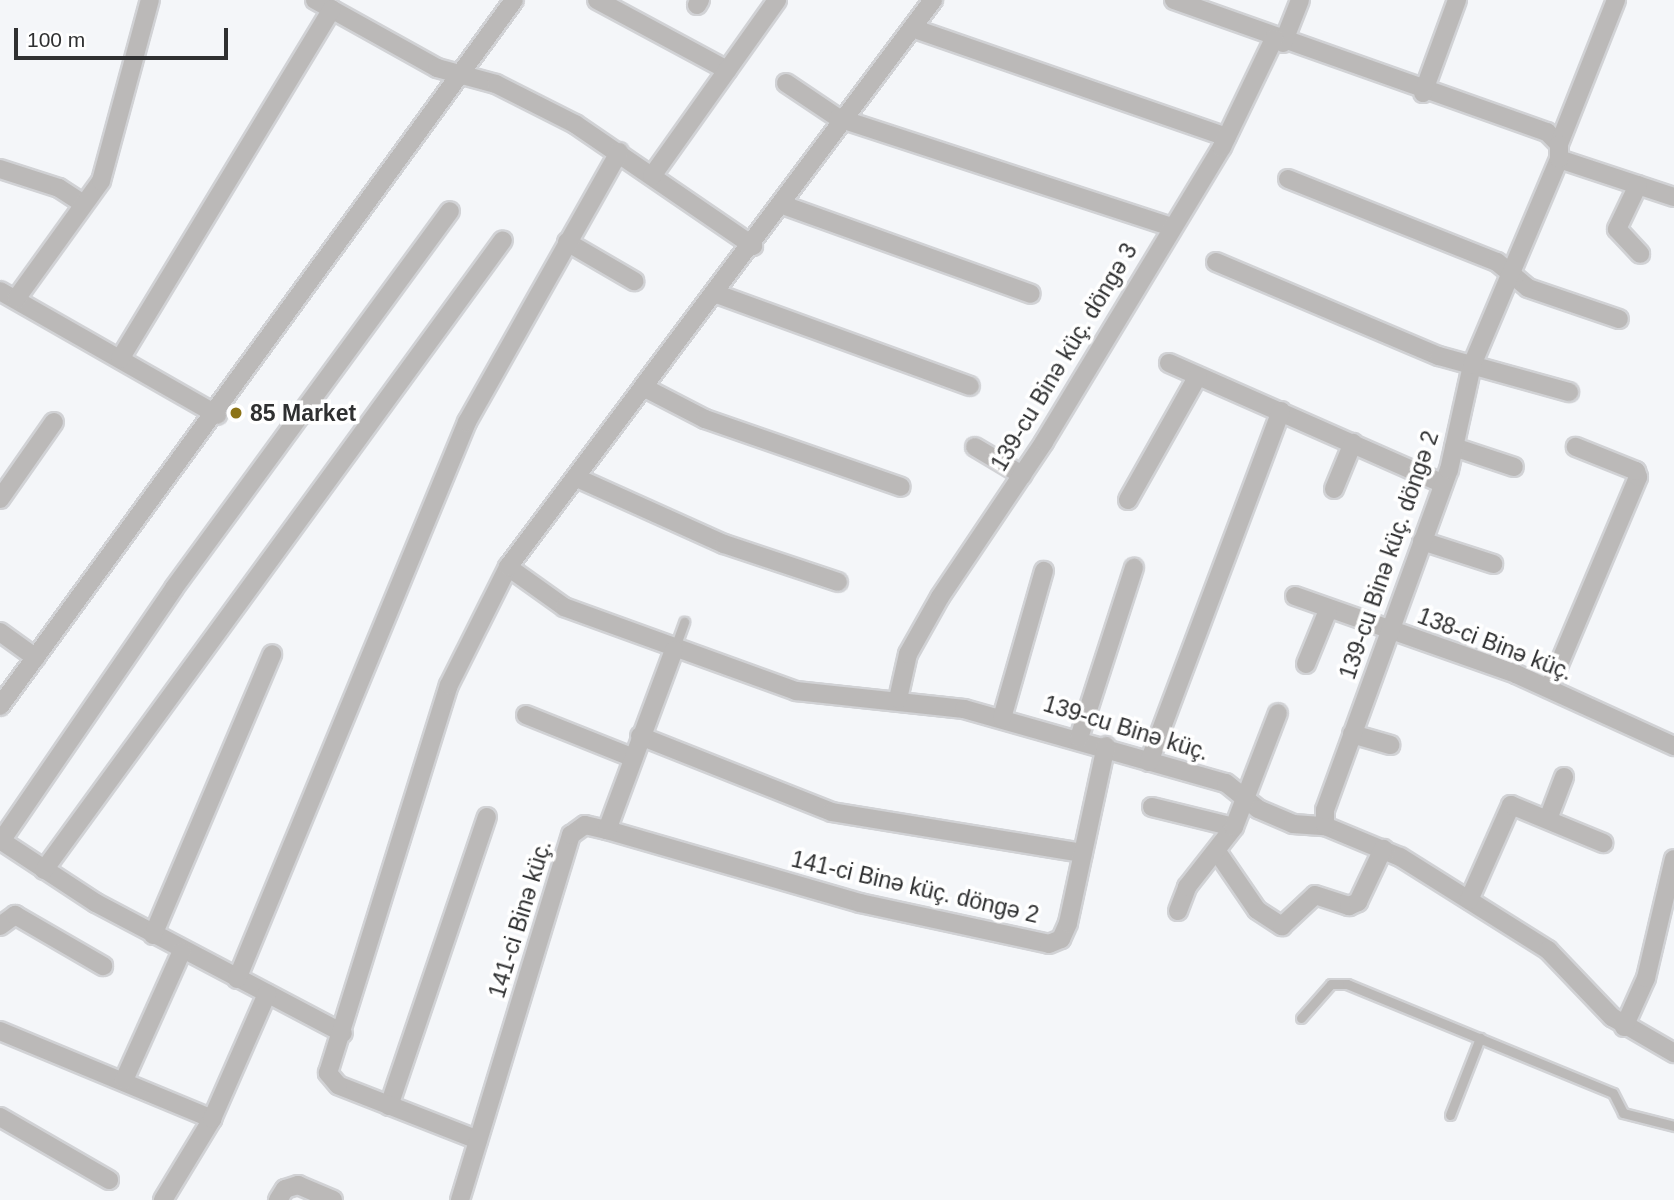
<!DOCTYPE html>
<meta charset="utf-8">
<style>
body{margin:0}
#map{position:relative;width:1674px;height:1200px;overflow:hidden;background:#f4f6f9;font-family:Helvetica,sans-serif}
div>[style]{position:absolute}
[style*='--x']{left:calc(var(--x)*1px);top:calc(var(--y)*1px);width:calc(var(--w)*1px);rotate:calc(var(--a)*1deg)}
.roads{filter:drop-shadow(2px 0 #d1d2d5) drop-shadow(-2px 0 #d1d2d5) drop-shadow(0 2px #d1d2d5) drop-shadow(0 -2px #d1d2d5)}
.lane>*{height:9px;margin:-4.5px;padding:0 4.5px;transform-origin:4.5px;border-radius:4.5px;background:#bbb9b8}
.street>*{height:18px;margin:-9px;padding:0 9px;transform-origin:9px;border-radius:9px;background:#bbb9b8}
.dots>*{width:19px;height:19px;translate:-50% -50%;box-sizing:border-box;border:4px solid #fff;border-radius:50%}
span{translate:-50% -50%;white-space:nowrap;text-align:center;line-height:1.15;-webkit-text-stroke:7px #fff;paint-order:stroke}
.street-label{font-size:23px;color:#2f3031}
.poi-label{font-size:23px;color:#2f3031;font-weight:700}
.left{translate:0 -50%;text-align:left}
.scale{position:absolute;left:14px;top:28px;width:214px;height:32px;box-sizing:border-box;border:4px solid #2f3031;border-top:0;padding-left:9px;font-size:21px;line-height:24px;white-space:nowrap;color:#2f3031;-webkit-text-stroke:5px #fff;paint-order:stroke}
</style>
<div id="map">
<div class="roads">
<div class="lane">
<i style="--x:674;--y:650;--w:30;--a:-70"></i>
<i style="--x:1301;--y:1018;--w:45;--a:-48.6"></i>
<i style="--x:1331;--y:984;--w:16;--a:0"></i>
<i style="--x:1347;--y:984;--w:287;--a:22.3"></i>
<i style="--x:1613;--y:1093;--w:22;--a:63"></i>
<i style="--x:1623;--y:1113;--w:53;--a:14.3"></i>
<i style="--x:1450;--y:1115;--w:83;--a:-68.7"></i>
</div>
<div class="street">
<i style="--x:315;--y:0;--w:140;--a:29.1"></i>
<i style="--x:437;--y:68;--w:61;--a:15.2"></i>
<i style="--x:496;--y:84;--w:89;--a:26.9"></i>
<i style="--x:575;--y:124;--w:216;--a:34.4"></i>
<i style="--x:597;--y:0;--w:148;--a:28.3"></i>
<i style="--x:1174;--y:0;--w:396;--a:19.5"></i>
<i style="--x:1547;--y:132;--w:17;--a:45"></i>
<i style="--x:697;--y:5;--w:6;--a:-59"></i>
<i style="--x:912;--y:28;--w:333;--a:19.1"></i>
<i style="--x:1283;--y:43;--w:46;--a:-68.4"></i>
<i style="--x:786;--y:83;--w:63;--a:33.9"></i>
<i style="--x:838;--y:118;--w:351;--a:18.1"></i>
<i style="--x:1423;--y:93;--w:99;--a:-69.9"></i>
<i style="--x:1559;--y:144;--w:155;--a:-68.4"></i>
<i style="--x:1559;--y:159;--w:121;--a:18.3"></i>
<i style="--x:0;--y:169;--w:62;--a:17.9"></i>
<i style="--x:59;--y:188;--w:27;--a:33"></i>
<i style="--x:652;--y:176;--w:216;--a:-54.6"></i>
<i style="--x:1288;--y:179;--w:225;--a:21.7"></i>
<i style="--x:1497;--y:262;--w:40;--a:40"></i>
<i style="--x:1528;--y:288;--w:96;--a:18.8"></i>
<i style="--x:1638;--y:185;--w:49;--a:115.5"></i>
<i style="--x:1617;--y:229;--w:34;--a:47"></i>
<i style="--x:783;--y:205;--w:263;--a:19.7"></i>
<i style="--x:567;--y:242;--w:78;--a:30.2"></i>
<i style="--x:1216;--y:262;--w:242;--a:22.9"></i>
<i style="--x:1439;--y:356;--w:135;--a:15.5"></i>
<i style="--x:0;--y:291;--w:250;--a:29.7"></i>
<i style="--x:717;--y:294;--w:269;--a:20"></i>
<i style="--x:16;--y:299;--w:145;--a:-54.2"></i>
<i style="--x:101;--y:181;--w:188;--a:-74.9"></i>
<i style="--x:120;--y:359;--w:409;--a:-58.8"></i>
<i style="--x:1169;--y:363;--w:300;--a:23.8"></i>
<i style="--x:645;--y:388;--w:68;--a:27.3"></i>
<i style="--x:705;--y:419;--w:207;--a:19.1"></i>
<i style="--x:975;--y:447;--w:55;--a:30.8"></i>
<i style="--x:1454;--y:447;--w:63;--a:18.4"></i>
<i style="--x:577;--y:478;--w:161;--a:24.2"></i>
<i style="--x:724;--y:544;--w:120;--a:18.4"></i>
<i style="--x:1334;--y:489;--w:50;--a:-67.6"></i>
<i style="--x:0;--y:499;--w:94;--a:-55"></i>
<i style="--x:1128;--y:500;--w:142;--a:-60.6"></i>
<i style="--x:1422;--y:541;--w:75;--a:17.9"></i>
<i style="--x:508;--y:567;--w:69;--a:35.5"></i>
<i style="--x:564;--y:607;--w:247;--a:19.9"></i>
<i style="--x:796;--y:691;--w:169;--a:6.1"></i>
<i style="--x:964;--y:709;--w:272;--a:15.8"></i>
<i style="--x:1226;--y:783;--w:41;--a:39.1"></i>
<i style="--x:1258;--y:809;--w:38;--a:23"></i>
<i style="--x:1293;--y:824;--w:32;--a:4"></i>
<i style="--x:1325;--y:826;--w:81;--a:22.5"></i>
<i style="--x:1400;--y:857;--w:175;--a:32.1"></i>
<i style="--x:1548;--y:950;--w:93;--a:46.3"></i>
<i style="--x:1612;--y:1017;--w:72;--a:30.1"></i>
<i style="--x:1295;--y:596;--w:234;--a:19.4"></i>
<i style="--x:1516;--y:674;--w:174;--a:24.5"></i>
<i style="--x:0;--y:632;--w:44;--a:35.8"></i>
<i style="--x:1306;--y:664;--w:58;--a:-67.8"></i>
<i style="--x:1549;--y:688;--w:229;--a:-67.1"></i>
<i style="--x:1638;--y:477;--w:6;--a:-108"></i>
<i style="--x:1636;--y:471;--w:65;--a:-158.2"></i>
<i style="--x:898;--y:699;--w:46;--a:-77.5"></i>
<i style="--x:908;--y:654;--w:65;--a:-60.7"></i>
<i style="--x:940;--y:597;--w:187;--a:-56.1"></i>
<i style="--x:1044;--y:442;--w:345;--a:-58.9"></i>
<i style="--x:1222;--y:147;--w:120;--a:-64.3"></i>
<i style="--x:0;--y:706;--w:873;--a:-53.94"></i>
<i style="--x:526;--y:715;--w:113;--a:21.8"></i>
<i style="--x:1002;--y:718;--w:153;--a:-74.1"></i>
<i style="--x:1352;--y:734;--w:40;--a:16"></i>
<i style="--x:640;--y:736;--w:206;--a:21.6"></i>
<i style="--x:832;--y:812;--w:254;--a:9.3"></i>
<i style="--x:1079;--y:738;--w:179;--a:-72.1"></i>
<i style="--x:1149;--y:762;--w:375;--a:-69.4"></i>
<i style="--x:1152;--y:807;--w:84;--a:13.7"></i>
<i style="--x:1548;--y:819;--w:45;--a:-69.1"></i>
<i style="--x:1325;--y:826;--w:16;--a:-90"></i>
<i style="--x:1325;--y:810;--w:362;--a:-70"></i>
<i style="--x:1449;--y:470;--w:107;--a:-77.6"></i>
<i style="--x:1472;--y:365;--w:224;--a:-67.1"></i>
<i style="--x:1559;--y:159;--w:15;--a:-90"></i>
<i style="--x:607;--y:830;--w:263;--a:16.1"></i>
<i style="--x:860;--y:903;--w:193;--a:12.2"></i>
<i style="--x:1049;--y:944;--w:13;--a:-23"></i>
<i style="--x:1061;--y:939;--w:17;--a:-66"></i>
<i style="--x:1068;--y:923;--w:181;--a:-77.9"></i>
<i style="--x:0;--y:840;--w:115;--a:33.3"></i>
<i style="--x:96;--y:903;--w:279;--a:27.8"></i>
<i style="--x:1;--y:841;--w:306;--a:-55.6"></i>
<i style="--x:174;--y:588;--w:467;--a:-53.8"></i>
<i style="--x:1218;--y:853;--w:69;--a:55.6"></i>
<i style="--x:1257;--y:910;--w:30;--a:33"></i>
<i style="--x:1282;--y:926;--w:45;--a:-43.2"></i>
<i style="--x:1315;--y:895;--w:36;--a:18"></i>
<i style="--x:1349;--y:906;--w:10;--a:-24"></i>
<i style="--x:1358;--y:902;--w:59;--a:-64.7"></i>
<i style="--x:44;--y:870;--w:779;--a:-53.92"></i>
<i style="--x:1469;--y:900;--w:104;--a:-66.1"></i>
<i style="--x:1511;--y:805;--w:100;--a:22.4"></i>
<i style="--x:1178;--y:911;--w:26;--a:-69"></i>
<i style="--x:1187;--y:887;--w:76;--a:-51.9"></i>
<i style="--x:1234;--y:827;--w:122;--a:-68.9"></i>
<i style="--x:0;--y:926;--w:19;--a:-36"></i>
<i style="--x:15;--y:915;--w:102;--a:30.1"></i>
<i style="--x:153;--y:935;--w:305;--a:-67"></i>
<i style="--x:237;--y:979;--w:603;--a:-67.56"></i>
<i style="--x:467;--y:422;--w:310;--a:-60.6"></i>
<i style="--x:1624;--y:1027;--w:54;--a:-65.8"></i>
<i style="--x:1646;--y:978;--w:122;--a:-76.8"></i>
<i style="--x:0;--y:1031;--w:230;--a:22.5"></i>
<i style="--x:124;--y:1080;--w:141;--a:-65.8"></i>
<i style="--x:389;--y:1106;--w:305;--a:-71.3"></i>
<i style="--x:0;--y:1117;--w:126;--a:30"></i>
<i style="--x:478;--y:1140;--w:150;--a:-158.6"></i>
<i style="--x:338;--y:1085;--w:16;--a:-130"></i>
<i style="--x:328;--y:1073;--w:406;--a:-72.7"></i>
<i style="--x:449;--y:685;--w:132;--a:-63.4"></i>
<i style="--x:508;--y:567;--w:709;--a:-53.15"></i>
<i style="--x:163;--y:1200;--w:95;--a:-58.8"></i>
<i style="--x:212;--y:1119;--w:137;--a:-66.3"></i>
<i style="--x:278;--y:1200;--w:13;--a:-58"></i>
<i style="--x:285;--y:1189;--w:14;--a:-17"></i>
<i style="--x:298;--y:1185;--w:38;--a:23"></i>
<i style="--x:460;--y:1200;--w:382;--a:-73.1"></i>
<i style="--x:571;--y:835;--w:17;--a:-36"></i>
<i style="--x:585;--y:825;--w:23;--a:13"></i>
<i style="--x:607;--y:830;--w:192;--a:-69.6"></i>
</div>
</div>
<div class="dots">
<i style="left:236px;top:413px;background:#8c7317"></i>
</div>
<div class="street-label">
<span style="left:1064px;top:357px;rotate:-59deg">139-cu Binə küç. döngə 3</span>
<span style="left:1389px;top:555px;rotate:-71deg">139-cu Binə küç. döngə 2</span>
<span style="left:1495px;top:644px;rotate:21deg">138-ci Binə küç.</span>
<span style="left:1126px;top:728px;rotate:17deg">139-cu Binə küç.</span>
<span style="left:915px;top:887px;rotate:13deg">141-ci Binə küç. döngə 2</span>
<span style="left:520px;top:919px;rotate:-73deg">141-ci Binə küç.</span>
</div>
<div class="poi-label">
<span class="left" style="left:250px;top:413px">85 Market</span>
</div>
<div class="scale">100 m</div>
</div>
